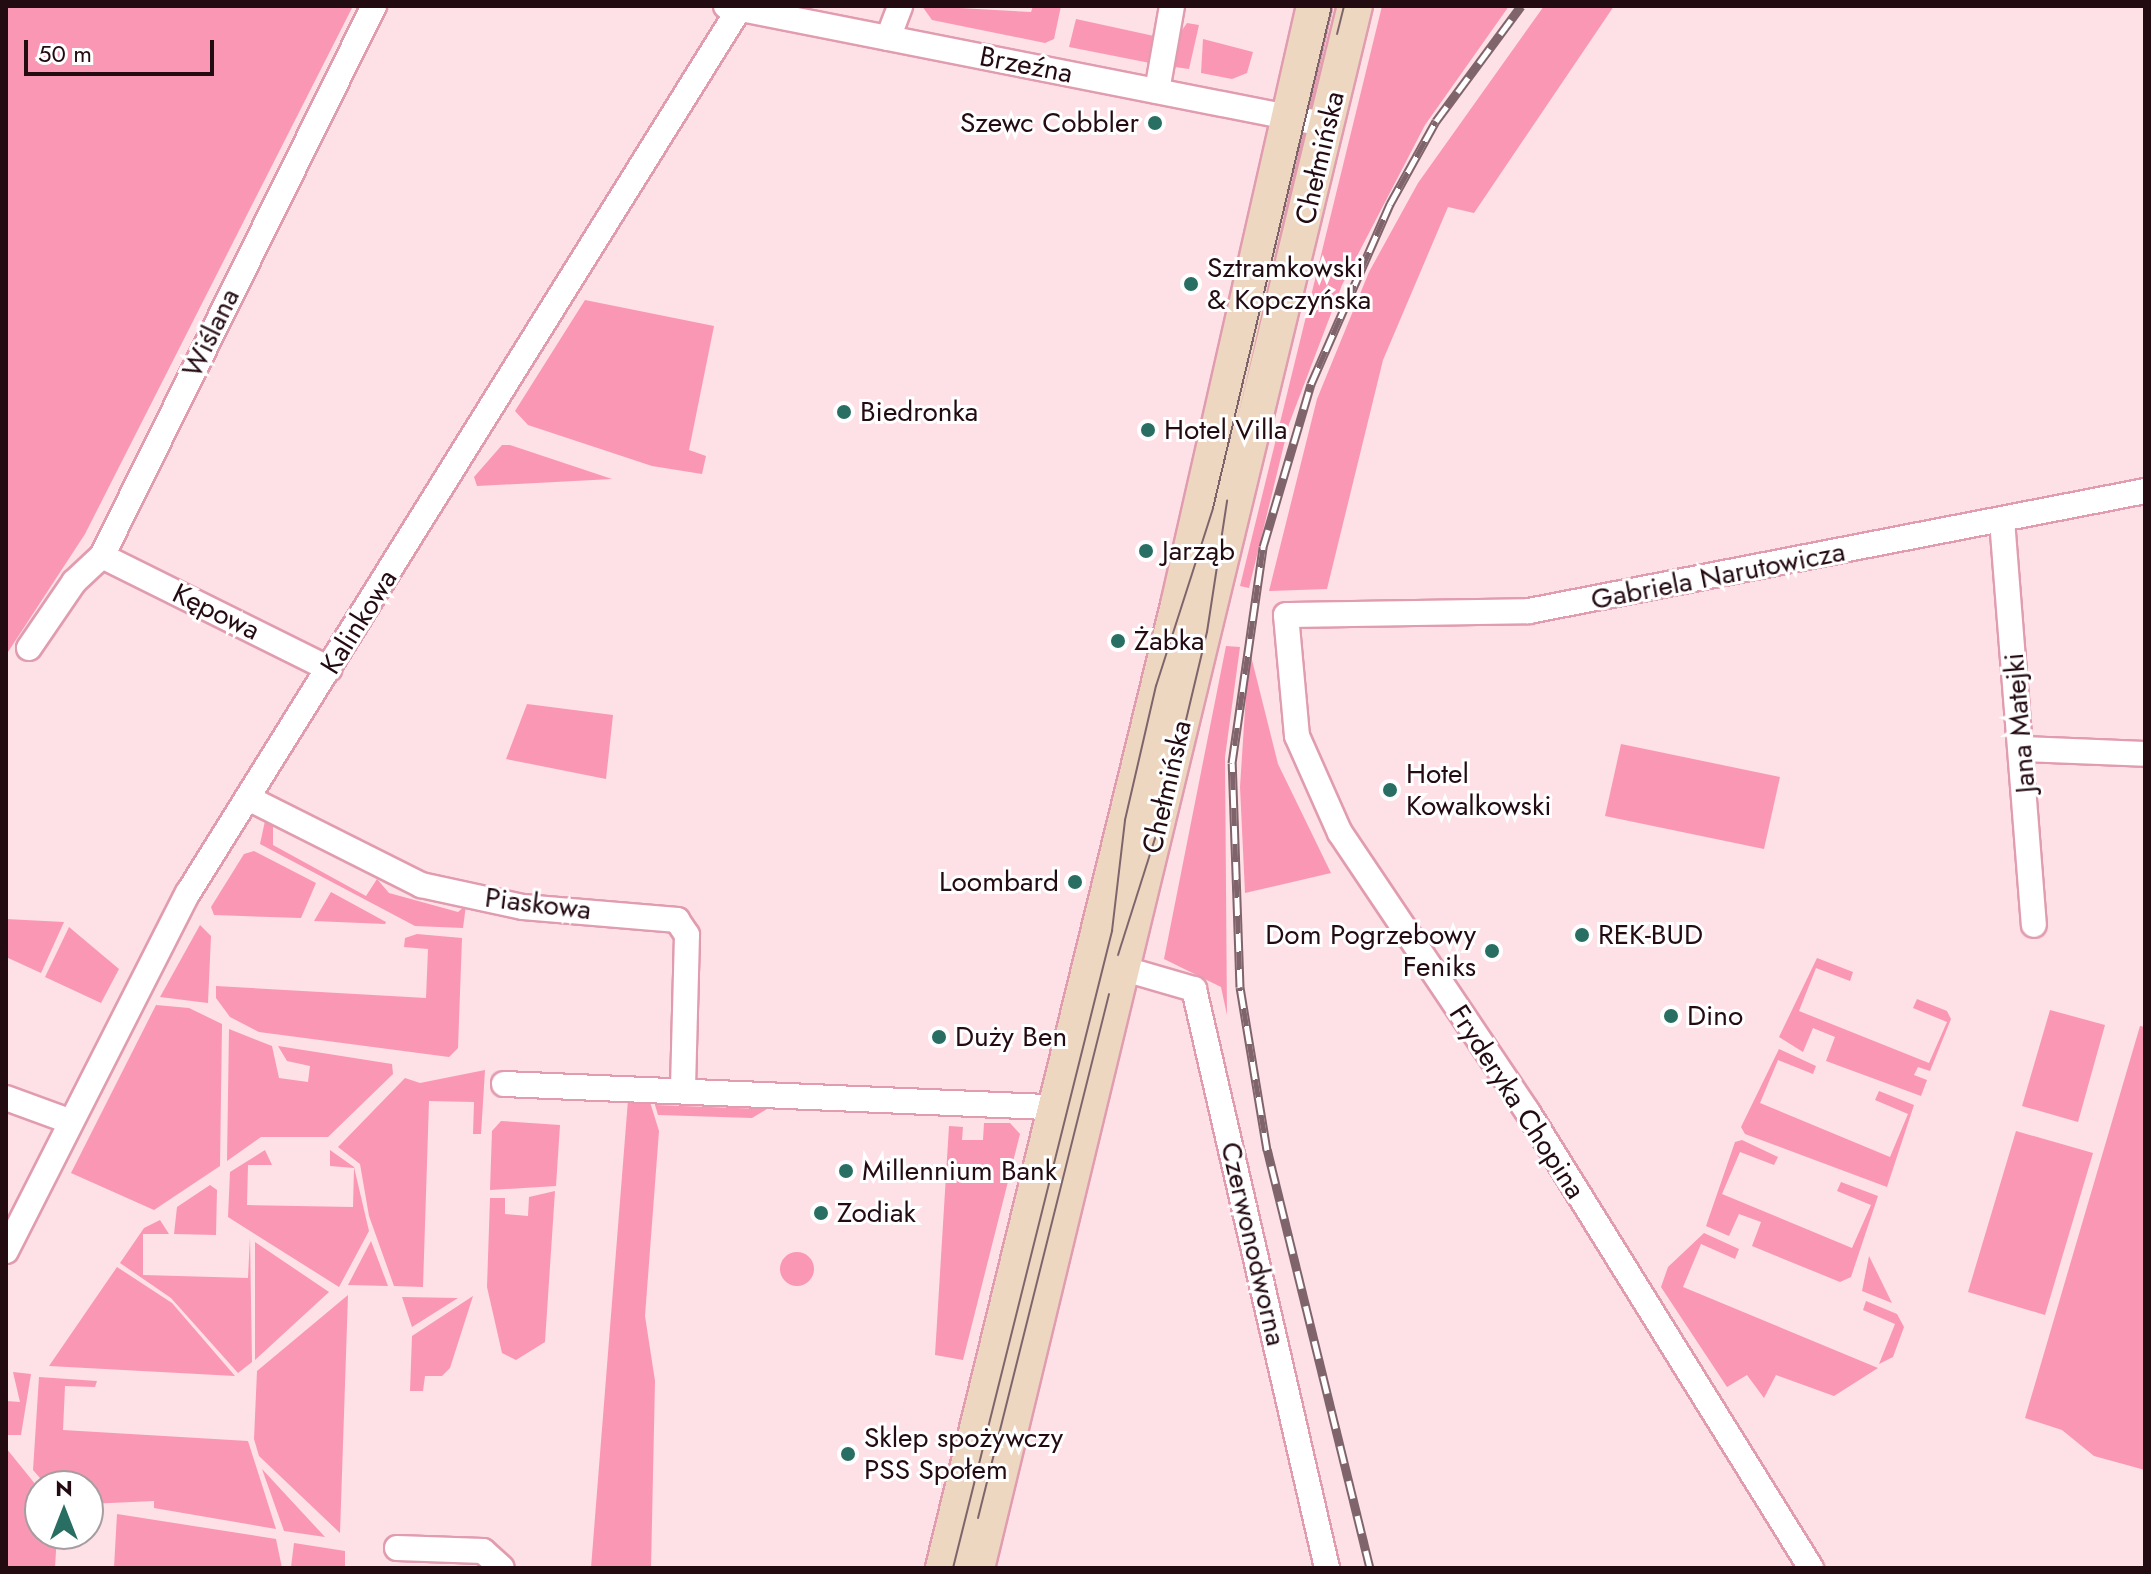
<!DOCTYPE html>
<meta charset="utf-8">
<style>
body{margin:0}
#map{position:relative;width:2151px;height:1574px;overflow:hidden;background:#fee0e7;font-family:Jost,sans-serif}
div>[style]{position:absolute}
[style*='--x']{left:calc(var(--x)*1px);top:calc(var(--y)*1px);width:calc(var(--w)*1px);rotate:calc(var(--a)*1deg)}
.green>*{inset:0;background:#fa97b4}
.round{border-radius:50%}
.roads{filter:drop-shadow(2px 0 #e19caf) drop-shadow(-2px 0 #e19caf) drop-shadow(0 2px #e19caf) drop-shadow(0 -2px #e19caf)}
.minor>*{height:24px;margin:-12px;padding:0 12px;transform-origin:12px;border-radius:12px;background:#fff}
.secondary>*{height:34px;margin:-17px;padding:0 17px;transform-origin:17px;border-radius:17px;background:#eed7c1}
.tram>*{height:2px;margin:-1px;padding:0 1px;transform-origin:1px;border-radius:1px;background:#7f646b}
.rail>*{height:9px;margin-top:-4.5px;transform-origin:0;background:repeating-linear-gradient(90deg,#fff 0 18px,#7f646b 0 36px);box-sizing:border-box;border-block:2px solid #7f646b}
.dots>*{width:22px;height:22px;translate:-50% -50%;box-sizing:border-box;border:4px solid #fff;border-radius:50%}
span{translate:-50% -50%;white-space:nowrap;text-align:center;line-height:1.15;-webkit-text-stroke:6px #fff;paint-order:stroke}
.street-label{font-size:28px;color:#230b12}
.poi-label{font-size:28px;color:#230b12}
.right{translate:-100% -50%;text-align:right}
.left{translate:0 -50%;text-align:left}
.frame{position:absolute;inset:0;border:8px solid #230b12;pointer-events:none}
.north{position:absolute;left:24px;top:1470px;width:80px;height:80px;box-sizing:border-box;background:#fff;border:2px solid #a79da0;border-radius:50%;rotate:0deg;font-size:22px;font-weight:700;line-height:32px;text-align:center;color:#230b12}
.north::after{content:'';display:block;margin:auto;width:28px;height:36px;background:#286e63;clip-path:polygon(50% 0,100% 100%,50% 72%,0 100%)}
.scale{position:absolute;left:24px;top:40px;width:190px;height:36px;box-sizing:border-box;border:4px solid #230b12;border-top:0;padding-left:10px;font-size:24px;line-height:28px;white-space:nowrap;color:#230b12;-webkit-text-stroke:6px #fff;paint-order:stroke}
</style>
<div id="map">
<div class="green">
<i style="clip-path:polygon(6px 6px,353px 6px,85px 534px,6px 655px)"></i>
<i style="clip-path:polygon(922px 6px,1031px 12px,1033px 6px,1061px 6px,1054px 39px,1045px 43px,932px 20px)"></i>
<i style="clip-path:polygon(1382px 6px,1509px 6px,1425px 125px,1342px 285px,1289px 424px,1249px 588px,1240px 586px)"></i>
<i style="clip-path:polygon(1544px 6px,1614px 6px,1474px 213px,1448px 207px,1383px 360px,1327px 589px,1269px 591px,1317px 399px,1369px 272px,1418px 183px)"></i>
<i style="clip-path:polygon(1076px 19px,1154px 36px,1150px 63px,1069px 47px)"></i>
<i style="clip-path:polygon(1187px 23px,1199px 25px,1189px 69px,1168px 66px,1171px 46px)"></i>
<i style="clip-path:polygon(1203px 39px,1253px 52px,1247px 73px,1232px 79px,1201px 73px)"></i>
<i style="clip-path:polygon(585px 300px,714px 326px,689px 450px,706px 456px,702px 474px,652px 466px,528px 425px,515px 411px)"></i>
<i style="clip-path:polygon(502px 445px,510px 445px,612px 479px,477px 486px,474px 477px)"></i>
<i style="clip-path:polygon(1226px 646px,1240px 647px,1225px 757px,1227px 1015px,1221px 987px,1164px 959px)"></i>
<i style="clip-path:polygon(1249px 648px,1278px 764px,1331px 873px,1245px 893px,1240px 787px)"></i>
<i style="clip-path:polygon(527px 704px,613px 715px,606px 779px,506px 759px)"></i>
<i style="clip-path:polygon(1621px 744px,1780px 777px,1764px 849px,1605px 816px)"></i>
<i style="clip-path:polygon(265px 821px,273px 823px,273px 845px,366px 896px,377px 879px,389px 893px,458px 912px,466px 905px,463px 928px,415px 926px,260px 844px)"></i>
<i style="clip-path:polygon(254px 851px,316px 883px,301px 918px,214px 915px,211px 907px,244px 854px)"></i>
<i style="clip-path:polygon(331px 892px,386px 922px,385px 924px,314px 921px)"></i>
<i style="clip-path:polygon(6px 919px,64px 922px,41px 973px,6px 957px)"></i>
<i style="clip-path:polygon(200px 925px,211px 936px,208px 1003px,160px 997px)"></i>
<i style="clip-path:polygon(69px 927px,119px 969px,101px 1003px,45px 977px)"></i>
<i style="clip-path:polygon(417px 934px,462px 938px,458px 1048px,449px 1057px,259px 1032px,230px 1017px,216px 998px,216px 986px,426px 998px,428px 949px,404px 947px,405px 938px)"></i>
<i style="clip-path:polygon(1817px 958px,1853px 972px,1850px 981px,1816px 968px,1799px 1011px,1929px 1063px,1947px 1022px,1913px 1008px,1917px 999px,1947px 1011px,1951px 1019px,1930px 1071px,1918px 1067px,1914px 1075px,1927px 1080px,1921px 1096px,1826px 1061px,1835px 1037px,1813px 1028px,1803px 1052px,1779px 1037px)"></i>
<i style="clip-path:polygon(156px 1005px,189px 1008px,222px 1024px,220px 1166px,154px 1210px,71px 1173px)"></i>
<i style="clip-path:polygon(2050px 1010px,2105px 1025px,2078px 1122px,2022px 1106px)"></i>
<i style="clip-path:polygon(2140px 1026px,2145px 1027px,2145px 1470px,2094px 1456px,2062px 1430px,2025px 1418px)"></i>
<i style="clip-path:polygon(229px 1029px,272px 1046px,279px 1078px,308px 1082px,310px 1066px,287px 1061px,278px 1046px,392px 1064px,393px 1074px,328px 1137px,261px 1137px,227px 1161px)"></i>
<i style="clip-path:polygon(1779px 1049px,1816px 1066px,1813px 1074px,1778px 1060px,1760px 1103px,1890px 1157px,1908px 1114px,1875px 1100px,1879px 1091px,1914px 1105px,1887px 1187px,1745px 1134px,1741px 1127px)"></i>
<i style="clip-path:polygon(485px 1070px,481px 1134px,473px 1134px,474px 1102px,429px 1101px,423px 1287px,394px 1286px,369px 1216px,360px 1164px,338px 1147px,405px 1078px,420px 1083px)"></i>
<i style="clip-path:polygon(628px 1100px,650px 1102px,659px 1131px,645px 1316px,655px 1381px,651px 1568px,591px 1568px)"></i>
<i style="clip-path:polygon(655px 1105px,767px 1109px,752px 1118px,658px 1115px)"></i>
<i style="clip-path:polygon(501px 1121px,560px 1125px,556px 1186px,490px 1190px,492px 1131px)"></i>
<i style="clip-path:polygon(984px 1123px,1010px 1123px,1020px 1134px,963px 1360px,935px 1355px,949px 1126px,963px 1127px,962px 1140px,983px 1140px)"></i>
<i style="clip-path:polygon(2016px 1131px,2093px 1153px,2045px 1315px,1968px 1292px)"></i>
<i style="clip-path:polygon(1742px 1140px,1778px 1157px,1774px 1165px,1740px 1152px,1722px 1194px,1852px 1248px,1871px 1205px,1837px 1191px,1841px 1182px,1878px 1196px,1851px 1277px,1840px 1282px,1752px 1246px,1761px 1222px,1739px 1214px,1729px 1236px,1706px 1226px,1735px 1142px)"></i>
<i style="clip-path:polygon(265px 1150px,272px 1165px,248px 1165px,247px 1205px,353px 1207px,354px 1168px,330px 1166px,330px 1150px,354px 1167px,369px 1231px,339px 1287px,228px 1217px,230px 1172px)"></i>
<i style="clip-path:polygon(210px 1185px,217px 1190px,216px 1235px,174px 1234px,177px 1207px)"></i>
<i style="clip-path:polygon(555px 1191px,545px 1342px,516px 1360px,502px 1353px,487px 1287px,490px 1198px,505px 1198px,505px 1214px,528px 1216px,529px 1197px)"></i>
<i style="clip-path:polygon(160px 1220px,169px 1234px,143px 1234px,143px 1275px,248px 1278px,250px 1237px,252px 1362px,238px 1373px,171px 1298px,120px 1263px,144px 1228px)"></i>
<i style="clip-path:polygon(1704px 1233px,1739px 1249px,1735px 1259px,1701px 1244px,1683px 1287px,1878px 1368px,1834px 1396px,1776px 1375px,1764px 1398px,1747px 1375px,1727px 1387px,1661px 1287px,1668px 1267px)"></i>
<i style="clip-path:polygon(371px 1241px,388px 1286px,348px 1285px)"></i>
<i style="clip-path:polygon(255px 1242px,329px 1292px,255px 1360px)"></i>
<i class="round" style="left:780px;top:1252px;width:34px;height:34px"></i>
<i style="clip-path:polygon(1869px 1256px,1892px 1303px,1862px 1291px)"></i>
<i style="clip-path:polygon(117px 1267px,172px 1303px,235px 1376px,49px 1366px)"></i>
<i style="clip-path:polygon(348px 1295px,340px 1533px,259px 1456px,254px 1439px,257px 1371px)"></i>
<i style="clip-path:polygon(473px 1296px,450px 1368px,442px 1376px,425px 1376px,423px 1391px,410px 1391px,412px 1336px)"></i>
<i style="clip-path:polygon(402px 1297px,458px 1298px,412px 1327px)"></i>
<i style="clip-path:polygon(1866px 1301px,1897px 1314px,1904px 1327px,1893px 1357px,1879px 1364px,1895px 1324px,1863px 1310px)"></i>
<i style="clip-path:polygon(13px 1372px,31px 1374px,21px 1435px,6px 1435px,6px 1401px,20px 1402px)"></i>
<i style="clip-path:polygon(39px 1377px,97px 1381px,95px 1387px,65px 1386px,63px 1430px,248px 1441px,276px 1529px,154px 1508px,154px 1501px,88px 1504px,88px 1486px,47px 1486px,33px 1470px)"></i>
<i style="clip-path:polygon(6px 1448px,40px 1490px,40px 1534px,57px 1534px,55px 1568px,6px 1568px)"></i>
<i style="clip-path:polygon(262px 1469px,325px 1537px,284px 1531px)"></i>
<i style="clip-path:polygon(117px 1514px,276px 1539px,282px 1568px,114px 1568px)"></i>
<i style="clip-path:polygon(294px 1543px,345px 1551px,345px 1568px,291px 1567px)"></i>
</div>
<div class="roads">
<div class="minor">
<i style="--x:726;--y:6;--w:614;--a:11.18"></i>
<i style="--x:888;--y:38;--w:34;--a:-69"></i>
<i style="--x:1157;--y:91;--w:86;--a:-80"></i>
<i style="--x:2002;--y:520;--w:406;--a:85.5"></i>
<i style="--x:102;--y:556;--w:254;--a:26.4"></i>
<i style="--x:29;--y:648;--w:80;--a:-55.7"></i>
<i style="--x:74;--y:582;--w:38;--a:-43"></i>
<i style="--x:102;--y:556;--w:614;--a:-63.69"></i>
<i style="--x:2023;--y:749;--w:122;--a:2.3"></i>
<i style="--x:248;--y:798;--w:194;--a:26.7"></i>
<i style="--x:421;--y:885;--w:104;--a:12.2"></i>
<i style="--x:523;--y:907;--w:155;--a:4.8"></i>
<i style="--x:677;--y:920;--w:18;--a:56"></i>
<i style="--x:687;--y:935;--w:154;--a:91.5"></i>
<i style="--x:1125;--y:969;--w:72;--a:16.2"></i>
<i style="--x:1194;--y:989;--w:594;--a:77.06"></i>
<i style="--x:504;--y:1084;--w:566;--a:2.43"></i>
<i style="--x:6;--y:1098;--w:67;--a:20.1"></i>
<i style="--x:6;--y:1251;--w:402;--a:-63.1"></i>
<i style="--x:188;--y:893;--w:1042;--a:-58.06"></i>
<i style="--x:397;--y:1548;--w:86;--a:2"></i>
<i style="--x:483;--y:1551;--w:25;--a:42"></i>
<i style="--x:1811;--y:1568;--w:538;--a:-121.86"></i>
<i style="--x:1527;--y:1111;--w:335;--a:-123.9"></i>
<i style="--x:1340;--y:833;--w:106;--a:-113.9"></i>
<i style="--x:1297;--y:736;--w:121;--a:-95.2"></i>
<i style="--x:1286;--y:615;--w:243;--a:-0.9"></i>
<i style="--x:1529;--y:611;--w:628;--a:-11.02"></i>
</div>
<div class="secondary">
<i style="--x:943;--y:1568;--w:991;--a:-76.29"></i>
<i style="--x:1178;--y:605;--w:614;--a:-77.21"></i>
<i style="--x:977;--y:1568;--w:1607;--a:-76.4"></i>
</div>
</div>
<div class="tram">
<i style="--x:1337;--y:34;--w:29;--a:-76"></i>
<i style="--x:1118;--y:955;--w:158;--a:-72.4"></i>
<i style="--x:1166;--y:804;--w:177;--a:-76.6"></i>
<i style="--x:1207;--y:632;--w:133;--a:-81.3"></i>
<i style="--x:978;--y:1518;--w:540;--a:-75.96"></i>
<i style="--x:953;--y:1568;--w:657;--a:-75.98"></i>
<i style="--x:1112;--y:931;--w:112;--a:-83.3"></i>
<i style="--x:1125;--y:820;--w:138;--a:-77"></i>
<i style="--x:1156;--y:686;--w:187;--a:-72.2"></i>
<i style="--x:1213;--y:508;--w:516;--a:-76.66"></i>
</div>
<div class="rail">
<i style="--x:1370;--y:1568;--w:431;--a:-103.8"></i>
<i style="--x:1267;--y:1150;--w:165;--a:-99.4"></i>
<i style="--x:1240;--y:987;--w:224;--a:-92"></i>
<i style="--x:1232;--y:763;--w:218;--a:-81.8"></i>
<i style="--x:1263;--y:547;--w:170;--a:-73.6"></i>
<i style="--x:1311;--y:384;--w:197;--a:-66.3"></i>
<i style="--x:1390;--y:204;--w:95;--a:-61"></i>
<i style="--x:1436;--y:121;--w:143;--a:-53.5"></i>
</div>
<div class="dots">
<i style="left:1155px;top:123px;background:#286e63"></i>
<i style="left:1191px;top:284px;background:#286e63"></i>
<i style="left:844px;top:412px;background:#286e63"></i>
<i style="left:1148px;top:430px;background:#286e63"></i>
<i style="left:1146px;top:551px;background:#286e63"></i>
<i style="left:1118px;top:641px;background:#286e63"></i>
<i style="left:1390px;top:790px;background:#286e63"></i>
<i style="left:1075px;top:882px;background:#286e63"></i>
<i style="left:1582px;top:935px;background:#286e63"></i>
<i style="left:1492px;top:951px;background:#286e63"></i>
<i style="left:1671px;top:1016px;background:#286e63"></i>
<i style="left:939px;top:1037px;background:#286e63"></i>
<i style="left:846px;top:1171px;background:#286e63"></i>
<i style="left:821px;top:1213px;background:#286e63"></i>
<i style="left:848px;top:1454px;background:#286e63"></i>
</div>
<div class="street-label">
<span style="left:1026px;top:65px;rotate:11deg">Brzeźna</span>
<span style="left:1320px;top:158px;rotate:-77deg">Chełmińska</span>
<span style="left:211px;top:333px;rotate:-64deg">Wiślana</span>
<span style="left:1718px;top:576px;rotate:-11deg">Gabriela Narutowicza</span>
<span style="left:216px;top:612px;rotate:26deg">Kępowa</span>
<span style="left:359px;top:622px;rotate:-58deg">Kalinkowa</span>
<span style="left:2020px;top:723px;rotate:-95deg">Jana Matejki</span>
<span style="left:1167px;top:787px;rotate:-77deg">Chełmińska</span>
<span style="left:538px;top:904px;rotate:7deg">Piaskowa</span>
<span style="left:1517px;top:1102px;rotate:57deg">Fryderyka Chopina</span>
<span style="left:1253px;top:1244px;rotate:77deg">Czerwonodworna</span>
</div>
<div class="poi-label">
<span class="right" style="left:1139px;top:123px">Szewc Cobbler</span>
<span class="left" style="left:1207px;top:284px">Sztramkowski<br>&amp; Kopczyńska</span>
<span class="left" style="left:860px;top:412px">Biedronka</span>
<span class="left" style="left:1164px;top:430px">Hotel Villa</span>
<span class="left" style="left:1162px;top:551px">Jarząb</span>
<span class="left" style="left:1134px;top:641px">Żabka</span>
<span class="left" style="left:1406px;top:790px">Hotel<br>Kowalkowski</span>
<span class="right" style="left:1059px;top:882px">Loombard</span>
<span class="right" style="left:1476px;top:951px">Dom Pogrzebowy<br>Feniks</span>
<span class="left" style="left:1598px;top:935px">REK-BUD</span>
<span class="left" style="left:1687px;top:1016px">Dino</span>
<span class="left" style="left:955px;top:1037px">Duży Ben</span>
<span class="left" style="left:862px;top:1171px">Millennium Bank</span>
<span class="left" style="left:837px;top:1213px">Zodiak</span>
<span class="left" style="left:864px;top:1454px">Sklep spożywczy<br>PSS Społem</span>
</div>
<div class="frame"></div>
<div class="north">N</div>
<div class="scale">50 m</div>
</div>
